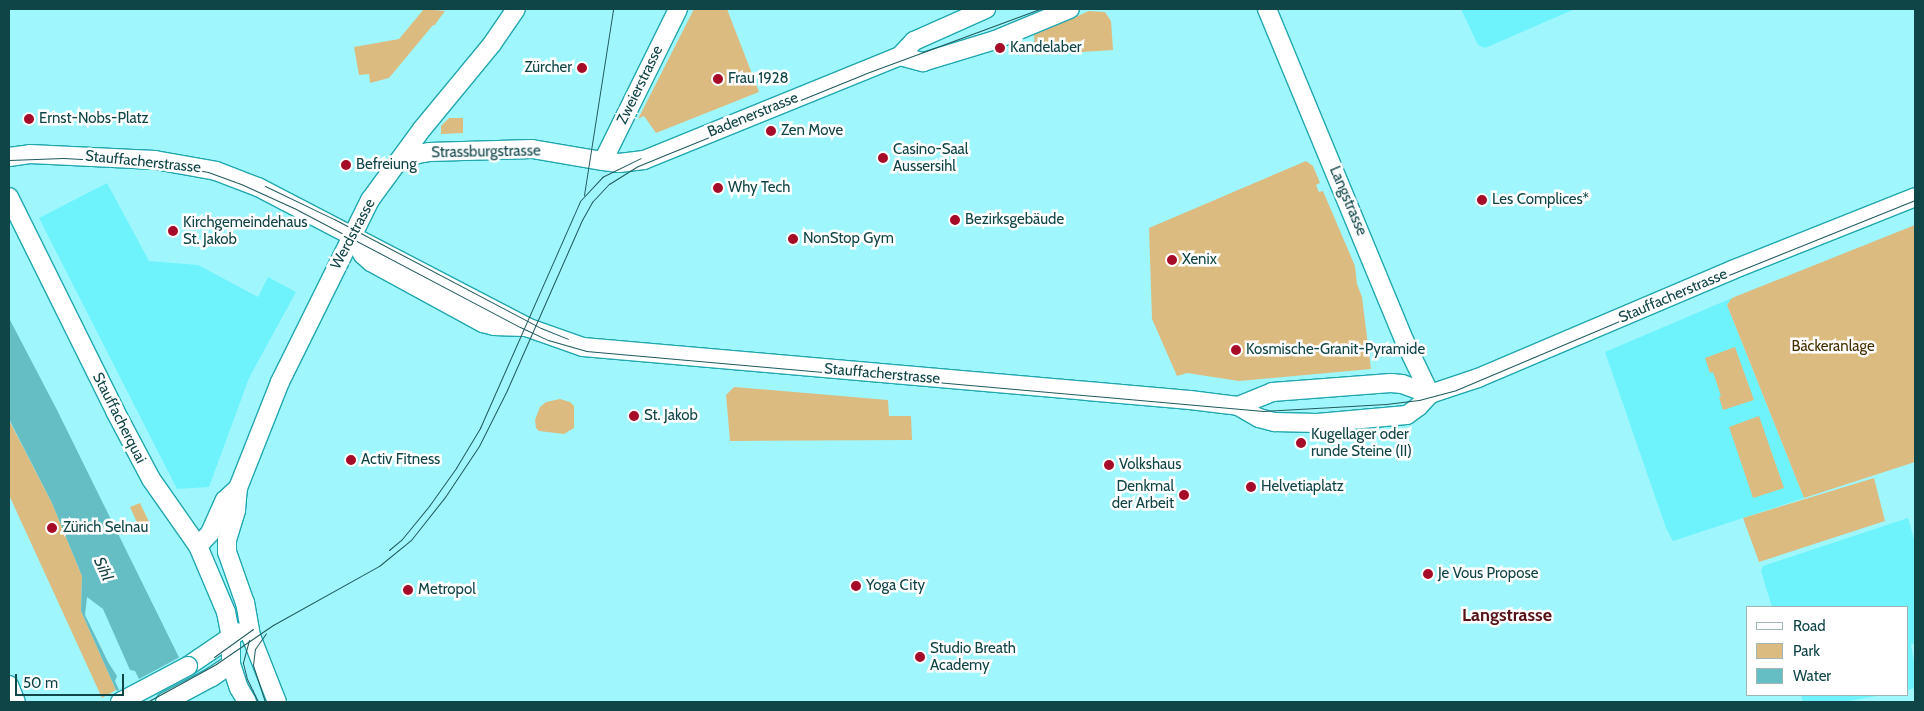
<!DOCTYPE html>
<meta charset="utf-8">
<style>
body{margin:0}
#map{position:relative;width:1924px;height:711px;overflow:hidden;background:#9ff7fd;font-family:Cabin,sans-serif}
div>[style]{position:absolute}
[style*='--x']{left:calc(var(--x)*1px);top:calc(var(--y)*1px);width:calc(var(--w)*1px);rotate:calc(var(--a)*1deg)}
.built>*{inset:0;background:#6ef3fc}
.green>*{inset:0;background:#dcbb81}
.water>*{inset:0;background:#65bec4}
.pier>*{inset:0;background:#9ff7fd}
.roads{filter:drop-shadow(1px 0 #21a7af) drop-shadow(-1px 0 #21a7af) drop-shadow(0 1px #21a7af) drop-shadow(0 -1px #21a7af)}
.secondary>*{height:18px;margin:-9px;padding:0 9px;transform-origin:9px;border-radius:9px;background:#fff}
.tram>*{height:1px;margin:-0.5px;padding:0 0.5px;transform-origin:0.5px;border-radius:0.5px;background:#205a5d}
.bridges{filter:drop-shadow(1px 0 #21a7af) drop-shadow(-1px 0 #21a7af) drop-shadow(0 1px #21a7af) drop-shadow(0 -1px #21a7af)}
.secondary-bridge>*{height:18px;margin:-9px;padding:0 9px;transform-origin:9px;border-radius:9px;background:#fff}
.dots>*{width:14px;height:14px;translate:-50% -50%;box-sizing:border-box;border:2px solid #fff;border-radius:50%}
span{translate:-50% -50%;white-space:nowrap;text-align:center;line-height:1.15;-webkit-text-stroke:5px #fff;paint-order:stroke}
.poi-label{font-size:15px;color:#104548}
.left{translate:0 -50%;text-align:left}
.right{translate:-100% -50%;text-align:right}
.street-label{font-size:15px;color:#104548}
.park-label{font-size:15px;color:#462f00}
.water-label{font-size:16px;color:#174144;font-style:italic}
.quarter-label{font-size:18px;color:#581318;font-weight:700}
.frame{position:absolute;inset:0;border:10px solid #104548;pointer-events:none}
.legend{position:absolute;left:1746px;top:606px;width:162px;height:90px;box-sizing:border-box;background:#fff;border:1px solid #9fb5b6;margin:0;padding:6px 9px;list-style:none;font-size:15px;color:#104548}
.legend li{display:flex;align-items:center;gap:10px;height:25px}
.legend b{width:25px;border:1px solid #9fb5b6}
.scale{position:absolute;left:15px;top:674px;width:109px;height:22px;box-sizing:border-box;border:2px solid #104548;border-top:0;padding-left:6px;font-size:15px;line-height:18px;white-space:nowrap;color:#104548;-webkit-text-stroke:4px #fff;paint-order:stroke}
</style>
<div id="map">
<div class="built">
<i style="clip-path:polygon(1461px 9px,1575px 9px,1485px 48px,1478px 45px)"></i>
<i style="clip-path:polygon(107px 183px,149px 261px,198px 265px,258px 297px,268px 277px,296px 292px,249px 378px,209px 487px,177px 489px,39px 218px)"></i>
<i style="clip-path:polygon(1732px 298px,1727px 305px,1804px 498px,1673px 541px,1666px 528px,1605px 352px)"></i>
<i style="clip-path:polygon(1908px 518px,1915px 543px,1915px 643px,1911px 645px,1915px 667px,1915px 688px,1908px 690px,1908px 607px,1772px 607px,1761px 571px,1763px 566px)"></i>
<i style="clip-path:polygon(1801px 695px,1882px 695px,1844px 702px,1803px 702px)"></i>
</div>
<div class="green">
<i style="clip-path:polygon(424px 9px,445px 11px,434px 26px,433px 25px,389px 78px,370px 83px,369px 74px,359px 75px,354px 47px,399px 39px)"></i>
<i style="clip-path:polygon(694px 9px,727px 9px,759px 92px,656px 133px,644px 116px,638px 119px)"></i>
<i style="clip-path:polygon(1089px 11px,1105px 12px,1111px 21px,1113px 50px,1035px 55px,1034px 35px)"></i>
<i style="clip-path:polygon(449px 118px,463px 118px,463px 133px,441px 134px,441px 126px)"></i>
<i style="clip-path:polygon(1306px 161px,1313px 166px,1320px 183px,1316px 185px,1319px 192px,1323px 191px,1355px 266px,1357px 284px,1362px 297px,1371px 369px,1239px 381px,1187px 373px,1177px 376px,1152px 319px,1149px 228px)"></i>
<i style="clip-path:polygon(1915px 225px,1915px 462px,1804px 498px,1727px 305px,1732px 298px)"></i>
<i style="clip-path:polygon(1735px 347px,1754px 400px,1723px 410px,1719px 397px,1721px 396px,1713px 372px,1710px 373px,1705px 358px)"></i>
<i style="clip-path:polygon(734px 387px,888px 400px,889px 416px,911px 416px,912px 440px,730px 441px,726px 395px)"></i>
<i style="clip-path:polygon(560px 399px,570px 402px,574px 406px,574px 428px,564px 434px,539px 431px,536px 428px,535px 420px,540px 407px,546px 402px)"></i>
<i style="clip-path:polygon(1759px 416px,1784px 488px,1753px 498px,1729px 427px)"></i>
<i style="clip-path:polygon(9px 420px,52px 503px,82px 576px,81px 611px,116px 690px,102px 698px,9px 495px)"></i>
<i style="clip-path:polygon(1874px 478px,1885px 521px,1759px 562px,1743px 518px)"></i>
<i style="clip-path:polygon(140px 503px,150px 524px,140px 529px,130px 507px)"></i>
</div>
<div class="water">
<i style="clip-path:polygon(9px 318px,57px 410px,201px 702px,126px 702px,116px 690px,81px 611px,82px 576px,52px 503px,9px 419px)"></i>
</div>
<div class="pier">
<i style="clip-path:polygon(87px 597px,103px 609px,130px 670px,135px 671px,139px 679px,182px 656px,203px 701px,123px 702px,115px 692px,119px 690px,115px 681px,117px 676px,108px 662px,85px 615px)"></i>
</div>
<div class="roads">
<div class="secondary">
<i style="--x:1267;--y:9;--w:360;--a:67.5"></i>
<i style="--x:1405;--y:342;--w:58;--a:64.3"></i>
<i style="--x:900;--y:56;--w:24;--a:15"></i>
<i style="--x:923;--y:62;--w:75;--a:-17"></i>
<i style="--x:995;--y:40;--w:81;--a:-22.5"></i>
<i style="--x:9;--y:157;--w:21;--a:-8"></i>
<i style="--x:30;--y:154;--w:125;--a:2.7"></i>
<i style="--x:155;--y:160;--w:62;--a:10.2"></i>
<i style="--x:216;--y:171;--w:45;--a:20.9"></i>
<i style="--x:258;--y:187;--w:305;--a:27.5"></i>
<i style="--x:529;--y:328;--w:57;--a:19.4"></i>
<i style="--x:583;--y:347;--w:609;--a:4.99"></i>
<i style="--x:1190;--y:400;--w:48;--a:7.1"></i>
<i style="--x:1238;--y:406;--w:24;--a:30"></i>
<i style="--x:1259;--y:418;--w:16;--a:15"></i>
<i style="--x:1274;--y:422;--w:43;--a:1.3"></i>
<i style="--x:1317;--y:423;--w:90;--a:-5.1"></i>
<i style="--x:1407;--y:415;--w:14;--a:-36"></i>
<i style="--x:1418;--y:407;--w:18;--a:-47"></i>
<i style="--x:1430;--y:394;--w:51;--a:-18.4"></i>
<i style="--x:1478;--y:378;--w:276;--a:-23"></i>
<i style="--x:1732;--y:270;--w:197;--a:-21.7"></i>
<i style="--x:603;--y:161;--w:169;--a:-63.7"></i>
<i style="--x:400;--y:162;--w:19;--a:-25"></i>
<i style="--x:417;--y:154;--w:12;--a:-9"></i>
<i style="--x:429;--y:152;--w:103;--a:-1.7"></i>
<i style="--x:532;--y:149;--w:72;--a:9.6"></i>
<i style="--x:603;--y:161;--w:16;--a:7"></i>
<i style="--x:619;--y:163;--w:25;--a:-7"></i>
<i style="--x:644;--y:160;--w:276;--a:-22.1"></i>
<i style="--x:900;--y:56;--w:21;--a:-47"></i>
<i style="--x:914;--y:41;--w:79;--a:-24"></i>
<i style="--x:9;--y:197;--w:239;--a:63.6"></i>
<i style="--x:115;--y:411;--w:77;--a:62.1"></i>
<i style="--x:151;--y:479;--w:82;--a:55"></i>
<i style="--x:198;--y:546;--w:72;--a:67"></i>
<i style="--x:226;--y:612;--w:25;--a:79"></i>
<i style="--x:231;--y:637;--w:27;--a:90"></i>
<i style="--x:231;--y:664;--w:25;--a:72"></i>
<i style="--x:239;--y:688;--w:16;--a:60"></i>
<i style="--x:352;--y:236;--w:22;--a:60"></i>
<i style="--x:363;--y:255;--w:11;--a:41"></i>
<i style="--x:371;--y:262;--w:128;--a:28.6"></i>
<i style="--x:483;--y:323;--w:11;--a:15"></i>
<i style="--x:494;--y:326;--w:30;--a:2"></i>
<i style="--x:1238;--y:406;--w:37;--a:-22"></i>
<i style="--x:1272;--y:392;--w:119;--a:-4.3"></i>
<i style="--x:1391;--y:383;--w:11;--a:5"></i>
<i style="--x:1402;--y:384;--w:30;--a:20"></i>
<i style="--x:198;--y:546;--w:18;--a:-47"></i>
<i style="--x:210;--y:533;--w:36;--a:-66"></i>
<i style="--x:225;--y:500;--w:18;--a:-43"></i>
<i style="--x:188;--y:666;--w:60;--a:-34.2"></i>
<i style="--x:9;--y:685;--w:18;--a:68"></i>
<i style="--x:165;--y:702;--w:53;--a:-28"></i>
<i style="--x:212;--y:677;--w:23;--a:-34"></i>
<i style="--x:277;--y:702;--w:71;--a:-111.5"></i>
<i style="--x:251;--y:636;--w:34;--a:-100"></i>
<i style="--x:245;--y:603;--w:54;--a:-109.4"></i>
<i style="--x:227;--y:552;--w:12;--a:-90"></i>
<i style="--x:227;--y:540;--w:31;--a:-73"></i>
<i style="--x:236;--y:510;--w:22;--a:-85"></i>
<i style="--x:238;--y:488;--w:114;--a:-68.4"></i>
<i style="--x:280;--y:382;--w:203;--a:-63.7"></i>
<i style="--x:370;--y:200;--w:88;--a:-53.8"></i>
<i style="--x:422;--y:129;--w:110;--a:-50.5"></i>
<i style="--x:492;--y:44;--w:42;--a:-55.6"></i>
</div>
</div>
<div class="tram">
<i style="--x:9;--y:160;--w:54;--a:-2.1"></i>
<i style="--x:63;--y:158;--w:93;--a:3.1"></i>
<i style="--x:156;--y:163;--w:53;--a:9.8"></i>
<i style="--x:208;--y:172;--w:35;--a:20"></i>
<i style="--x:241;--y:184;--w:58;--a:24.4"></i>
<i style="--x:294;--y:208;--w:255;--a:27.8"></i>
<i style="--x:520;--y:327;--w:31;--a:25"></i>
<i style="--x:548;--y:340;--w:40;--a:16"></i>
<i style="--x:586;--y:351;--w:680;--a:5.06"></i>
<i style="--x:1263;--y:411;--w:123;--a:-3.3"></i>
<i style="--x:1386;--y:404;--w:33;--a:-7"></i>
<i style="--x:1419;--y:400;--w:38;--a:-15"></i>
<i style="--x:1456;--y:390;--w:282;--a:-22.9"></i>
<i style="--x:1716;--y:280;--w:214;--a:-21.9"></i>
<i style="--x:265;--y:186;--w:76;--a:25.6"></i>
<i style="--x:334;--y:219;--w:234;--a:27.8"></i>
<i style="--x:541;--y:328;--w:29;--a:22"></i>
<i style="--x:584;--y:195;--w:188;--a:-81.1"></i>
<i style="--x:389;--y:550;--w:17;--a:-40"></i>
<i style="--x:402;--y:539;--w:43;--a:-50.7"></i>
<i style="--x:429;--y:506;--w:47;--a:-54.6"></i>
<i style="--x:456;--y:468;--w:47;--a:-59"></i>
<i style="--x:480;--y:428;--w:248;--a:-66.2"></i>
<i style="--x:580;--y:201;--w:33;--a:-47"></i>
<i style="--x:602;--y:177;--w:43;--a:-26"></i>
<i style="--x:249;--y:640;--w:24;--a:105"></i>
<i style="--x:243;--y:663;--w:16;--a:76"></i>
<i style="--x:247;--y:679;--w:25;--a:64"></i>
<i style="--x:214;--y:657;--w:48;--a:-35.7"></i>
<i style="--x:134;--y:702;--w:19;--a:-28"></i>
<i style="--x:147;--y:702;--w:79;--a:-28.8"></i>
<i style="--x:216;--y:664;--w:69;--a:-34.4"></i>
<i style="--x:273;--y:625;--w:121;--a:-29.1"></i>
<i style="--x:379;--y:566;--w:41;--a:-39.1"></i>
<i style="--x:411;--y:540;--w:55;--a:-51.7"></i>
<i style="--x:445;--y:497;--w:61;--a:-56.3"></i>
<i style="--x:479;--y:446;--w:63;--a:-63.4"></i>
<i style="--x:507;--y:390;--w:186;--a:-66.2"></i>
<i style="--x:582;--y:220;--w:21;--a:-61"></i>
<i style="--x:592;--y:202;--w:25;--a:-47"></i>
<i style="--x:609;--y:184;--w:34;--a:-32"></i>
<i style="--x:638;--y:166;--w:24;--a:-22"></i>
<i style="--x:660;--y:157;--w:220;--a:-22.1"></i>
<i style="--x:864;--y:74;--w:188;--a:-20.3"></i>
<i style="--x:265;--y:702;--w:39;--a:-108"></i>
<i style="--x:253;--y:665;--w:16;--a:-83"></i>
<i style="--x:255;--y:649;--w:19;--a:-55"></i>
</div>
<div class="bridges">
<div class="secondary-bridge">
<i style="--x:120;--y:702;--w:77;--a:-27.9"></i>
</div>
</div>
<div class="dots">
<i style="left:1000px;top:48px;background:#a60b28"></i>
<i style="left:582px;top:68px;background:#a60b28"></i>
<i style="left:718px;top:79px;background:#a60b28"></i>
<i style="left:29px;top:119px;background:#a60b28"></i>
<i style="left:771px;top:131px;background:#a60b28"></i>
<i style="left:883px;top:158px;background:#a60b28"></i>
<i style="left:346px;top:165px;background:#a60b28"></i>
<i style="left:718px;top:188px;background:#a60b28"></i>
<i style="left:1482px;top:200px;background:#a60b28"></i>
<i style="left:955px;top:220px;background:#a60b28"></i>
<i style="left:173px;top:231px;background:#a60b28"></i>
<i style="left:793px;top:239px;background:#a60b28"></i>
<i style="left:1172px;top:260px;background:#a60b28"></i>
<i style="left:1236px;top:350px;background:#a60b28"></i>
<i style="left:634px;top:416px;background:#a60b28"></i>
<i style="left:1301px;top:443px;background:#a60b28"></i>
<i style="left:351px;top:460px;background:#a60b28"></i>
<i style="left:1109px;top:465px;background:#a60b28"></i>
<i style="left:1251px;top:487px;background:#a60b28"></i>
<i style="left:1184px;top:495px;background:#a60b28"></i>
<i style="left:52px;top:528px;background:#a60b28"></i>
<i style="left:1428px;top:574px;background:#a60b28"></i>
<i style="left:856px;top:586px;background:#a60b28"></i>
<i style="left:408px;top:590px;background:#a60b28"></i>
<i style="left:920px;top:657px;background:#a60b28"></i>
</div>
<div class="poi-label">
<span class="left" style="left:1010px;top:48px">Kandelaber</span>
<span class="right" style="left:572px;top:68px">Zürcher</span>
<span class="left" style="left:728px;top:79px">Frau 1928</span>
<span class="left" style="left:39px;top:119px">Ernst-Nobs-Platz</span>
<span class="left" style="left:781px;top:131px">Zen Move</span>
<span class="left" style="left:893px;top:158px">Casino-Saal<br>Aussersihl</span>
<span class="left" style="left:356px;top:165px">Befreiung</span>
<span class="left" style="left:728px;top:188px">Why Tech</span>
<span class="left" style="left:1492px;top:200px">Les Complices*</span>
<span class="left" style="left:965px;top:220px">Bezirksgebäude</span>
<span class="left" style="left:183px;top:231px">Kirchgemeindehaus<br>St. Jakob</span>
<span class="left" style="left:803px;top:239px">NonStop Gym</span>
<span class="left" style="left:1182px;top:260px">Xenix</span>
<span class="left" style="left:1246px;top:350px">Kosmische-Granit-Pyramide</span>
<span class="left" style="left:644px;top:416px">St. Jakob</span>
<span class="left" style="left:1311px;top:443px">Kugellager oder<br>runde Steine (II)</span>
<span class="left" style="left:361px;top:460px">Activ Fitness</span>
<span class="left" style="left:1119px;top:465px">Volkshaus</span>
<span class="right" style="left:1174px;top:495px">Denkmal<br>der Arbeit</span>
<span class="left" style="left:1261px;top:487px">Helvetiaplatz</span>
<span class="left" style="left:63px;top:528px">Zürich Selnau</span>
<span class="left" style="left:1438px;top:574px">Je Vous Propose</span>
<span class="left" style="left:866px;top:586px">Yoga City</span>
<span class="left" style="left:418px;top:590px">Metropol</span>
<span class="left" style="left:930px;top:657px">Studio Breath<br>Academy</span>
</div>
<div class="street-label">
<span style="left:640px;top:85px;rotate:-64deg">Zweierstrasse</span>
<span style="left:753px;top:115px;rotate:-22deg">Badenerstrasse</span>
<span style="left:486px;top:152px;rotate:-1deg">Strassburgstrasse</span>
<span style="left:143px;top:162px;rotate:6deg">Stauffacherstrasse</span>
<span style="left:1348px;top:201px;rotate:67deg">Langstrasse</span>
<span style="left:353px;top:234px;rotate:-62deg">Werdstrasse</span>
<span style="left:1673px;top:296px;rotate:-23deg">Stauffacherstrasse</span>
<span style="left:882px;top:374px;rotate:5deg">Stauffacherstrasse</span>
<span style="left:119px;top:418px;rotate:63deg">Stauffacherquai</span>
</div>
<div class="park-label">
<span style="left:1833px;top:347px">Bäckeranlage</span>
</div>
<div class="water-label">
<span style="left:103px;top:569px;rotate:66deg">Sihl</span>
</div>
<div class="quarter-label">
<span style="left:1507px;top:615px">Langstrasse</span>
</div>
<div class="frame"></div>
<ul class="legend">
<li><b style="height:6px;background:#fff"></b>Road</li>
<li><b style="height:14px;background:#dcbb81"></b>Park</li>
<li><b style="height:14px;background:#65bec4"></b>Water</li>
</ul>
<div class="scale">50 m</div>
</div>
